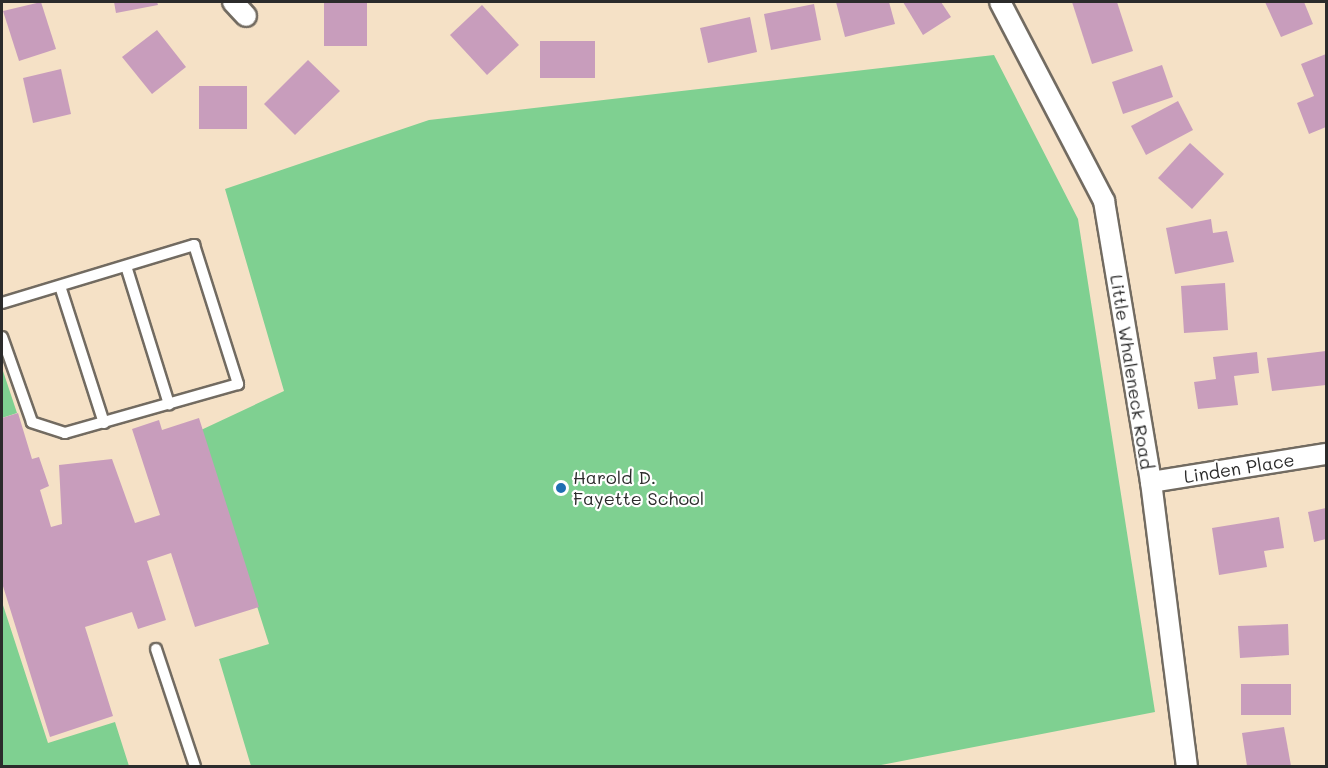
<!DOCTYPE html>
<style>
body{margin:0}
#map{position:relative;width:1328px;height:768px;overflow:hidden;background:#f5e1c6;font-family:Mali,sans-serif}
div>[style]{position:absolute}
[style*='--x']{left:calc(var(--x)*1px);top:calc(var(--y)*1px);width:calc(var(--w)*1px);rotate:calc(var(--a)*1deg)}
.green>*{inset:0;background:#7fd091}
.building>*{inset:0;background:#c89dbc}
.roads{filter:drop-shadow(2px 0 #726b61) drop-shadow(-2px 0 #726b61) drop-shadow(0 2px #726b61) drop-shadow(0 -2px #726b61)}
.lane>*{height:10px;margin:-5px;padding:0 5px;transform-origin:5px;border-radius:5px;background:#fff}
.street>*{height:20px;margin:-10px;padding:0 10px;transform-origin:10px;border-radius:10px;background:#fff}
.dots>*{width:16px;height:16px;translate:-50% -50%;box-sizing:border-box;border:3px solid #fff;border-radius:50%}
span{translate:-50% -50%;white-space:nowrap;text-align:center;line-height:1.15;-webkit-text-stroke:4.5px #fff;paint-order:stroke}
.street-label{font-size:18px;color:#2b2b2b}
.poi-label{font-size:18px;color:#2b2b2b}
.left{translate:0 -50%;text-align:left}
.frame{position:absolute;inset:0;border:3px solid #2b2b2b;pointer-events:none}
</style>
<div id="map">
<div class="green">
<i style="clip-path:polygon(994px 55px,1078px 219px,1155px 712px,876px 766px,251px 766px,219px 659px,269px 644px,201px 430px,284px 391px,225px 189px,429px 120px)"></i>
<i style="clip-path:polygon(2px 368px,17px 413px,2px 418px)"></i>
<i style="clip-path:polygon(2px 602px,48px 743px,115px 722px,129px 766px,2px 766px)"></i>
</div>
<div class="building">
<i style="clip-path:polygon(41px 2px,56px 49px,19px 61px,3px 11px)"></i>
<i style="clip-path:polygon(114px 2px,157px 2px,158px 5px,116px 13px)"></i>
<i style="clip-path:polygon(324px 2px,367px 2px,367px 46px,324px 46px)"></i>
<i style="clip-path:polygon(836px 2px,889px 2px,895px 24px,845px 37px)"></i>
<i style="clip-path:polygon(903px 2px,941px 2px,951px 17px,923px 35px)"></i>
<i style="clip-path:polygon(1072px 2px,1117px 2px,1133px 51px,1092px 64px)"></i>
<i style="clip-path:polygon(1265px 2px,1304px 2px,1313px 24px,1281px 37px)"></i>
<i style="clip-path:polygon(814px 4px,821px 40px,771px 50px,764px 14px)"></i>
<i style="clip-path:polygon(482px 5px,519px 45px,487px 75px,450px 35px)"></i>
<i style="clip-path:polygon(750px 17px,757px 52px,708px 63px,700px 28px)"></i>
<i style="clip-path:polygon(157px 30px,186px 67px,152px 94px,122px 57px)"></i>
<i style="clip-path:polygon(540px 41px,595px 41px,595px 78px,540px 78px)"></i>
<i style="clip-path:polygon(1326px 54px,1326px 127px,1309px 134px,1297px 103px,1314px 96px,1301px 64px)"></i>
<i style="clip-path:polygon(308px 60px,340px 91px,295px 135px,264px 104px)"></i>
<i style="clip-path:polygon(1162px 65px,1173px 97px,1123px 114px,1112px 82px)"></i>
<i style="clip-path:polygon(61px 69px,71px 114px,33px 123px,23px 78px)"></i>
<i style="clip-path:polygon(199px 86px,247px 86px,247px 129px,199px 129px)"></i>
<i style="clip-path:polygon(1178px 101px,1193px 130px,1146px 155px,1131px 126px)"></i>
<i style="clip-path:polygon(1190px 143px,1224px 174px,1192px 209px,1158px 178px)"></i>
<i style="clip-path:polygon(1211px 219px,1213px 233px,1227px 231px,1234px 262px,1175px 274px,1166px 228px)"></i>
<i style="clip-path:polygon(1225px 283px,1228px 330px,1184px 333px,1181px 286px)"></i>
<i style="clip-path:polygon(1326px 351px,1326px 385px,1272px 391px,1267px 358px)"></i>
<i style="clip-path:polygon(1257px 352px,1259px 373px,1234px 376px,1238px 405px,1198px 409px,1194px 382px,1216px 379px,1213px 357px)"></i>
<i style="clip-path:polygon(18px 413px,32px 459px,39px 457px,49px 486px,40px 490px,51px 527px,62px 524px,59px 465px,112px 459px,135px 523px,160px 515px,132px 429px,159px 420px,162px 430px,199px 418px,259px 607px,195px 627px,171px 553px,147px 561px,166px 620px,138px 629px,132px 612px,85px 627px,113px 716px,50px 737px,2px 583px,2px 418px)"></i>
<i style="clip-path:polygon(1326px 508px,1326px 539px,1314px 542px,1308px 512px)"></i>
<i style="clip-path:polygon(1279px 517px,1284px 548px,1264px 551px,1267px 567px,1219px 575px,1212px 528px)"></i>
<i style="clip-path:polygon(1288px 624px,1289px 655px,1240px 658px,1238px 626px)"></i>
<i style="clip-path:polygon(1241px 684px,1291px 684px,1291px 715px,1241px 715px)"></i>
<i style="clip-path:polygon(1284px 727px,1291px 766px,1247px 766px,1242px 733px)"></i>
</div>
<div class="roads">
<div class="lane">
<i style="--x:126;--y:266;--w:145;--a:72.7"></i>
<i style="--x:60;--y:286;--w:144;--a:72.2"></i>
<i style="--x:2;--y:303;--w:201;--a:-16.8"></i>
<i style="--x:194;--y:245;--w:146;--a:72.4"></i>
<i style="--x:238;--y:384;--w:180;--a:164.2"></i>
<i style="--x:65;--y:433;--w:35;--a:-162"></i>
<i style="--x:32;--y:422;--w:90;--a:-109.4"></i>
<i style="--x:156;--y:649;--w:123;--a:71.6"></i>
</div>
<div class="street">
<i style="--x:233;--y:2;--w:19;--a:47"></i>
<i style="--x:1000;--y:2;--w:225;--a:62.4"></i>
<i style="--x:1104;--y:201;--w:285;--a:80.5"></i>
<i style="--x:1151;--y:482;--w:286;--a:82.8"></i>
<i style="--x:1151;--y:482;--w:177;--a:-9.1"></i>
</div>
</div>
<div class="dots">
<i style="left:561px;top:488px;background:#1f6fb2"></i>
</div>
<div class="street-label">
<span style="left:1132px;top:372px;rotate:81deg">Little Whaleneck Road</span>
<span style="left:1239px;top:468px;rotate:-9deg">Linden Place</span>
</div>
<div class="poi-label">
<span class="left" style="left:573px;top:488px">Harold D.<br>Fayette School</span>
</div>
<div class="frame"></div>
</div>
